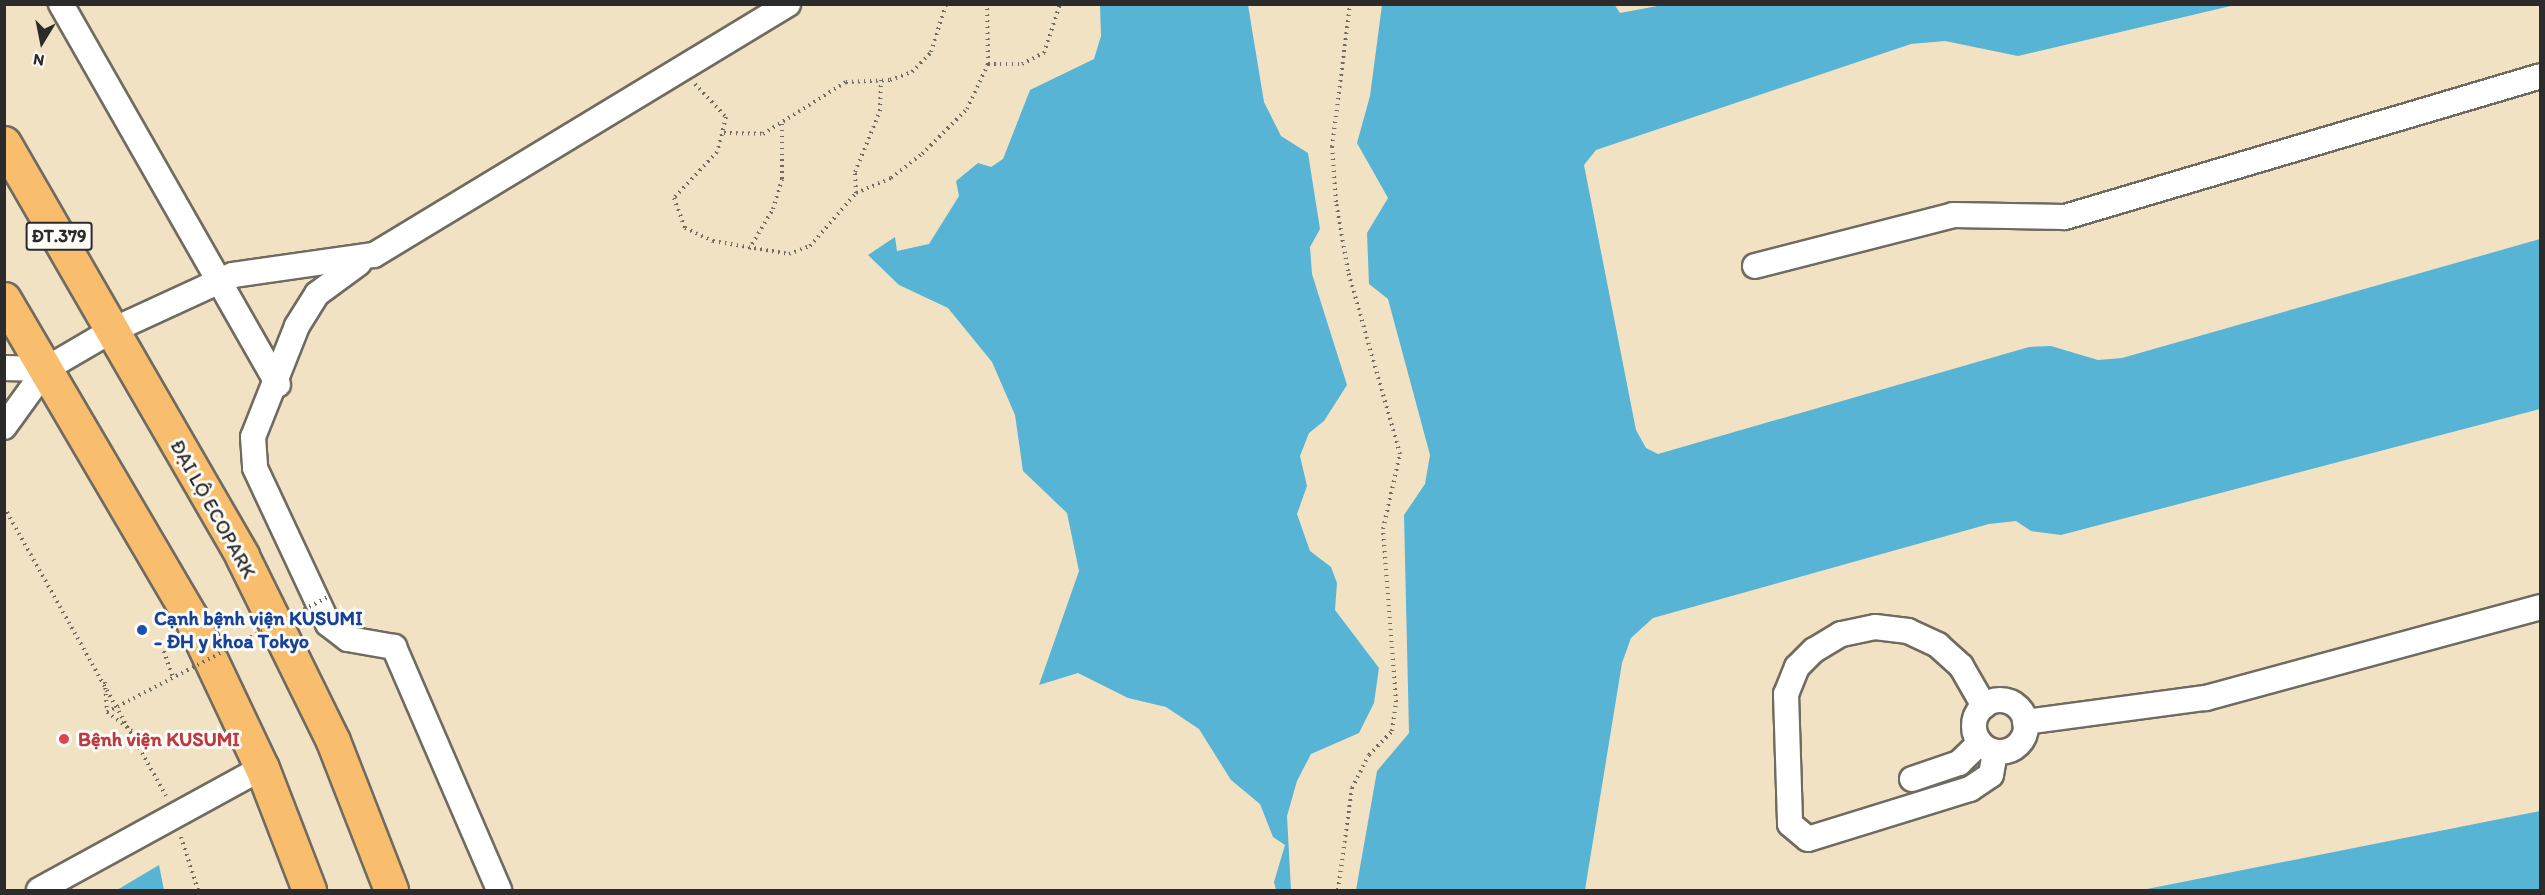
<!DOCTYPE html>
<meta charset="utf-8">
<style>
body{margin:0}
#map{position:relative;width:2545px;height:895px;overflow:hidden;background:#f1e2c4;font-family:Itim,sans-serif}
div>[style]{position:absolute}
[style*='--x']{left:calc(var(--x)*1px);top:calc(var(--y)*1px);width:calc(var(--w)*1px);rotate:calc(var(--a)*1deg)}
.water>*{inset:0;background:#57b4d5}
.path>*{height:4px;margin-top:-2px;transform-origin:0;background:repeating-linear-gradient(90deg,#706b61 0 1.5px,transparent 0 6px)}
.roads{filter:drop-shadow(2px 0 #706b61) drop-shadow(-2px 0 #706b61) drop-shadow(0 2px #706b61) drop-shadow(0 -2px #706b61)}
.minor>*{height:24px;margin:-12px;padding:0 12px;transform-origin:12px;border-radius:12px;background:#fff}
.minor>.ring{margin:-12px;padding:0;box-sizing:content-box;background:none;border:24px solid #fff;border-radius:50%}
.trunk>*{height:33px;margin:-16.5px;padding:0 16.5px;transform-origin:16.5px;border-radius:16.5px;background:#f9be6d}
.path-bridge>*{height:4px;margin-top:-2px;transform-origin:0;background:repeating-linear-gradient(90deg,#706b61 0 1.5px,transparent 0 6px)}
.dots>*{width:16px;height:16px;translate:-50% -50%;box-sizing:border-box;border:3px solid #fdfcf7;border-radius:50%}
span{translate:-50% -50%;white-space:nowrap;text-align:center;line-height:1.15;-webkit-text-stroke:6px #fdfcf7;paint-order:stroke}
.shield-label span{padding:2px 4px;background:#fdfcf7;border:2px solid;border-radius:4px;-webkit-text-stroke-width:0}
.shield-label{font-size:18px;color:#2b2b2b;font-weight:700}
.street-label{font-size:20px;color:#2b2b2b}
.transit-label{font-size:20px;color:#164399;font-weight:700}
.left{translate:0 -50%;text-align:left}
.health-label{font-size:20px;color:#be3a42;font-weight:700}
.frame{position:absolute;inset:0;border:6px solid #2b2b2b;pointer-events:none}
.north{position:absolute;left:12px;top:12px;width:60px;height:60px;-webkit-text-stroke:4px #fdfcf7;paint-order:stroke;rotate:190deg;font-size:16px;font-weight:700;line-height:24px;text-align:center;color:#2b2b2b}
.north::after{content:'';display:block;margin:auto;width:21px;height:27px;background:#2b2b2b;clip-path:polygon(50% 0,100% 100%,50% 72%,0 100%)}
</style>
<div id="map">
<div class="water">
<i style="clip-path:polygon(1614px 4px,1620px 13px,1668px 4px,2235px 5px,2018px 56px,1945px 41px,1911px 44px,1596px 150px,1584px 165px,1636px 430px,1646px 448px,1658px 454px,2029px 347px,2051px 346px,2098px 360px,2122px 358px,2540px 239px,2540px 409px,2061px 535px,2031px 531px,2016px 521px,1989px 524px,1653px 618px,1631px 638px,1622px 663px,1585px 890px,1356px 890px,1377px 771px,1409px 733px,1404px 515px,1425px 484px,1430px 455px,1388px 299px,1369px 284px,1367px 233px,1388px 198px,1357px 143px,1370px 96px,1382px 5px)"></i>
<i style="clip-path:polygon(1100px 5px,1248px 5px,1264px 102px,1281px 136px,1308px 153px,1320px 229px,1310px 247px,1312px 274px,1347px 385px,1324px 421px,1309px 433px,1300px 456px,1307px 486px,1297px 514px,1310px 551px,1331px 567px,1337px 583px,1335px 610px,1379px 668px,1374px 703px,1359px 733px,1311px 754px,1297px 781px,1287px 816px,1291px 890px,1276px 890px,1274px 882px,1285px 845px,1273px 837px,1260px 804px,1231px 780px,1199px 729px,1166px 707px,1128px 698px,1078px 673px,1039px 685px,1079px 571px,1067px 513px,1023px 471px,1015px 415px,992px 362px,948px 308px,899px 285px,868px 255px,895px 237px,897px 251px,929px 244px,959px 196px,956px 181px,978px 163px,991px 167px,1003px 159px,1030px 90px,1094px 59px,1101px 36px)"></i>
<i style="clip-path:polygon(2540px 811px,2540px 890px,2142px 890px)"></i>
<i style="clip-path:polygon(159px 865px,164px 890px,117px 890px)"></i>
</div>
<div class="path">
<i style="--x:988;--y:64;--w:34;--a:0"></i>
<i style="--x:1022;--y:64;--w:25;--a:-27"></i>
<i style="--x:1044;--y:53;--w:52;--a:-71.9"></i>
<i style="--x:695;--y:84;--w:45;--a:46.8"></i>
<i style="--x:726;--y:117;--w:36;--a:104"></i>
<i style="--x:717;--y:152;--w:63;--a:133.1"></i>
<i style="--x:674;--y:198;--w:32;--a:70"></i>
<i style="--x:685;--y:228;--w:31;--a:25"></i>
<i style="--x:713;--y:241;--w:77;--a:9.7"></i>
<i style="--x:789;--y:254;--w:22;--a:-21"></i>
<i style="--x:810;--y:246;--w:70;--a:-49"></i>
<i style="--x:856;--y:193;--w:38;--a:-23"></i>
<i style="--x:891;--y:178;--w:39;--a:-38"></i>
<i style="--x:922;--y:154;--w:64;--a:-45"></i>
<i style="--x:967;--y:109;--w:50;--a:-65"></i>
<i style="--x:988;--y:64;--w:60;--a:-91"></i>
<i style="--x:724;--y:133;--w:39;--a:1"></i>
<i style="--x:763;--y:134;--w:98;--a:-32.1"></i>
<i style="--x:846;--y:82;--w:44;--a:-2.6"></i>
<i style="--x:890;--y:80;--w:23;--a:-20"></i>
<i style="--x:912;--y:72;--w:28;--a:-46"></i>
<i style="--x:931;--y:52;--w:50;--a:-72.6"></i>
<i style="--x:856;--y:193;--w:21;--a:-93"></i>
<i style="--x:855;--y:172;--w:66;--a:-67.7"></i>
<i style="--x:880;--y:111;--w:31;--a:-88"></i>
<i style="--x:749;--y:249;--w:47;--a:-59"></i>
<i style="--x:773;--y:209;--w:31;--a:-73"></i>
<i style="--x:782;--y:179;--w:55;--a:-90"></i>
<i style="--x:4;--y:507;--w:331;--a:60.7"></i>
<i style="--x:160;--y:640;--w:40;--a:71.1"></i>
<i style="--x:105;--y:682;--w:30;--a:86"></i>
<i style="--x:107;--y:712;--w:31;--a:37"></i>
<i style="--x:181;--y:837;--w:56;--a:72.2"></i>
<i style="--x:1338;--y:890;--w:103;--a:-82.2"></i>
<i style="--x:1352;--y:788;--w:37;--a:-63"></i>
<i style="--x:1369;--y:755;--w:33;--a:-46"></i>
<i style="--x:1392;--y:731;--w:29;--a:-82"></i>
<i style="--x:1396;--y:702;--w:173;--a:-94.3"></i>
<i style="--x:1383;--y:529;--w:77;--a:-77.2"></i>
<i style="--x:1400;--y:454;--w:190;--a:-105.9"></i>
<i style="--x:1348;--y:271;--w:70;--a:-99.9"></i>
<i style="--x:1336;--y:202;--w:55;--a:-94.2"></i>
<i style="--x:1332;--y:147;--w:144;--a:-82.8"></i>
</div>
<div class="roads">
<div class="minor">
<i style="--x:61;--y:4;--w:438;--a:60.3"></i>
<i style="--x:359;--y:263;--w:52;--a:143.6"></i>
<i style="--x:317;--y:294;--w:38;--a:122"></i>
<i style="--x:297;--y:326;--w:119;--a:111.6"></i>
<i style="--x:253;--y:437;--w:31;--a:86"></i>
<i style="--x:255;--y:468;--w:172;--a:64.9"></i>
<i style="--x:328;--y:624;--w:25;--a:37"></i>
<i style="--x:348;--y:639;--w:47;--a:9.9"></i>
<i style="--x:394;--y:647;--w:265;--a:66.6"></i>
<i style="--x:1755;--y:266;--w:204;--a:-14.4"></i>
<i style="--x:1953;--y:215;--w:112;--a:1"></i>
<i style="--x:2065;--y:217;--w:495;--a:-16.5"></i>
<i style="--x:4;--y:368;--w:42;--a:1.4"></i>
<i style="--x:4;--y:427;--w:72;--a:-54.1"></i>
<i style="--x:46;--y:369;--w:75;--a:-30.3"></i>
<i style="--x:111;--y:331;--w:134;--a:-24.7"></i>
<i style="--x:233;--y:275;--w:142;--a:-8.1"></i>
<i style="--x:374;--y:255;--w:484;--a:-31.2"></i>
<i class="ring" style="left:1974px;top:700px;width:28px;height:28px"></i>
<i style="--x:1984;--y:706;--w:46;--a:-119.9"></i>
<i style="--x:1961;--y:666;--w:31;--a:-138"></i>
<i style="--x:1938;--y:645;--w:33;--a:-155"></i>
<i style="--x:1908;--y:631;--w:33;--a:-173"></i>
<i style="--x:1875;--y:627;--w:35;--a:168"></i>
<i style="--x:1841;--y:634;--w:31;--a:149"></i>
<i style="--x:1814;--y:650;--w:24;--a:135"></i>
<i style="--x:1797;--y:667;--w:29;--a:112"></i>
<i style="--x:1786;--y:694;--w:130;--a:88.2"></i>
<i style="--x:1790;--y:824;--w:23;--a:40"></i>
<i style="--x:1808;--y:839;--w:170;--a:-17.2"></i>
<i style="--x:1970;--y:789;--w:25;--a:-34"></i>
<i style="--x:1991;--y:775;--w:23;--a:-80"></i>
<i style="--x:2025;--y:722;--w:183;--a:-7.6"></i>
<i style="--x:2206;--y:698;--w:346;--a:-15.2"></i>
<i style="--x:1912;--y:779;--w:50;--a:-18.8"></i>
<i style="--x:1959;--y:763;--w:29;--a:-44"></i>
<i style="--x:39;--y:890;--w:254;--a:-28.7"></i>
</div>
<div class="trunk">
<i style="--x:4;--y:143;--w:477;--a:60"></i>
<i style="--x:242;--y:556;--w:206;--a:63.8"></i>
<i style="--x:333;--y:741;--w:160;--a:68.7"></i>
<i style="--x:4;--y:299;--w:368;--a:59.6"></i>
<i style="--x:190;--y:616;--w:168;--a:64.7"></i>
<i style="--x:262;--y:768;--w:131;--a:68.9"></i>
</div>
</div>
<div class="path-bridge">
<i style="--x:107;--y:712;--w:251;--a:-27.5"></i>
</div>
<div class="dots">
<i style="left:142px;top:630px;background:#1a4fb4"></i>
<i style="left:64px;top:739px;background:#e0444e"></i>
</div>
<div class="shield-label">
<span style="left:59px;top:236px">ĐT.379</span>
</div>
<div class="street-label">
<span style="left:213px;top:509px;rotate:61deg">ĐẠI LỘ ECOPARK</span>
</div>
<div class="transit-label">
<span class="left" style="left:154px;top:630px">Cạnh bệnh viện KUSUMI<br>- ĐH y khoa Tokyo</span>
</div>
<div class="health-label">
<span class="left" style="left:78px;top:739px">Bệnh viện KUSUMI</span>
</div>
<div class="frame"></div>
<div class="north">N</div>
</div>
